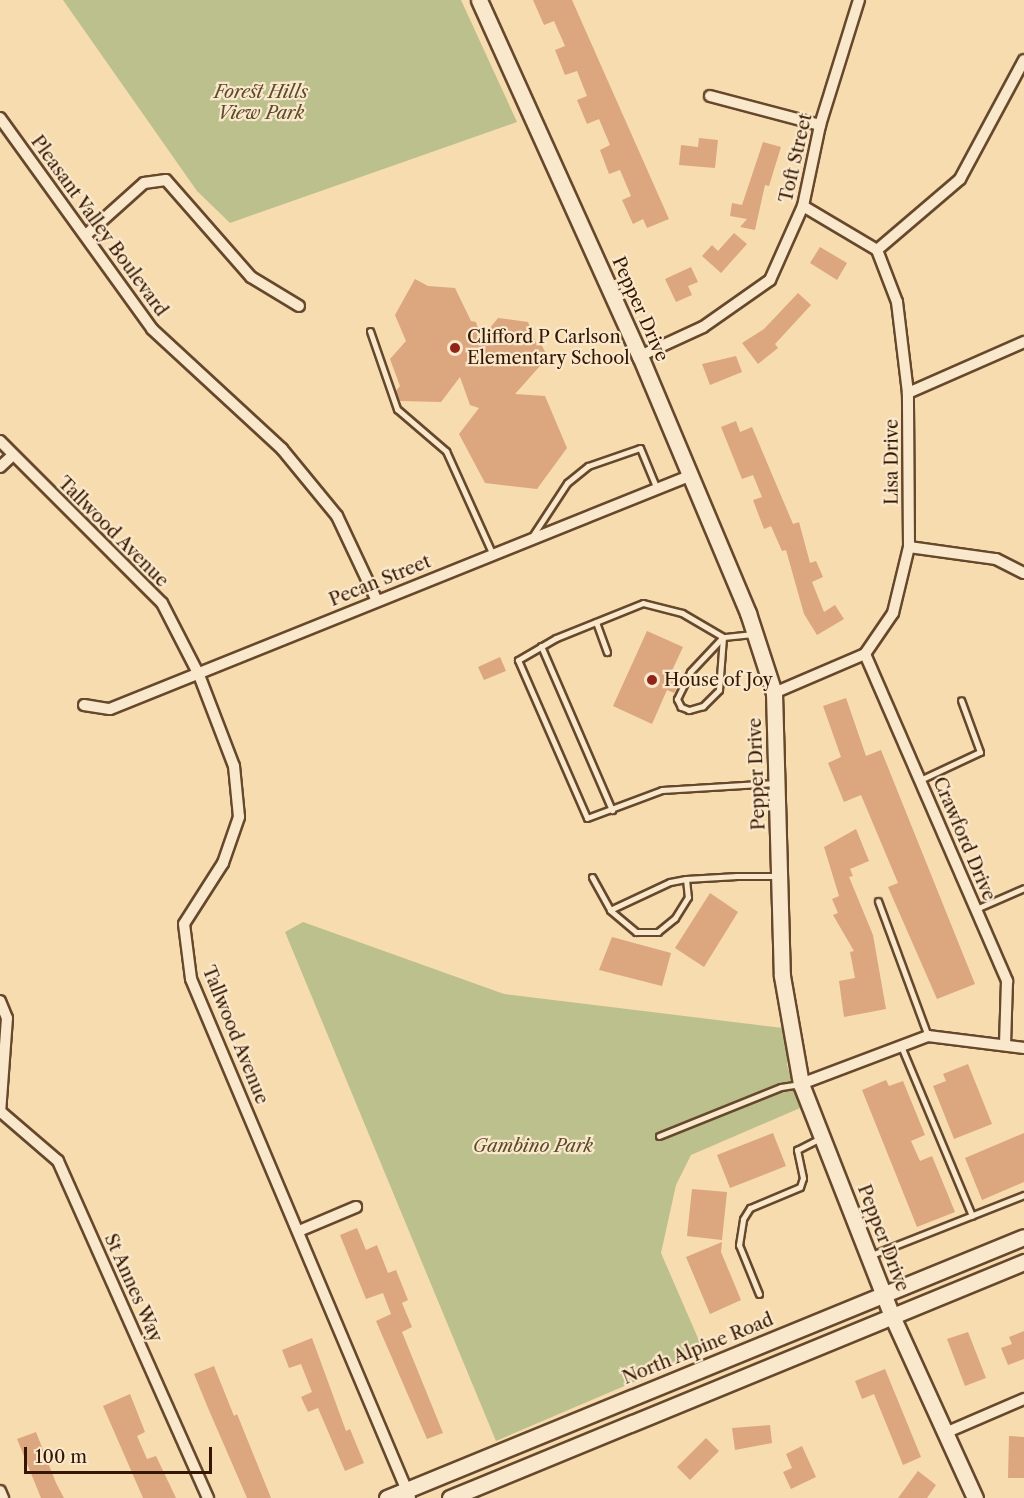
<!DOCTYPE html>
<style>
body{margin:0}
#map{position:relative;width:1024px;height:1498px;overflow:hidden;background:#f7dcb0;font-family:"Libre Caslon Text",serif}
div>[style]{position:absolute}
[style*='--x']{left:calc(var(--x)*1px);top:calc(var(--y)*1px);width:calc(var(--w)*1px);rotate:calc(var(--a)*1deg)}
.green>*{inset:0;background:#bbc08c}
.building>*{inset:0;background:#dca67f}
.roads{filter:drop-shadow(2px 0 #66482c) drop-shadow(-2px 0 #66482c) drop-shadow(0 2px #66482c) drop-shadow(0 -2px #66482c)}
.lane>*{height:5px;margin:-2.5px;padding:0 2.5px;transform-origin:2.5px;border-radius:2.5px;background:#fae8cc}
.street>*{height:10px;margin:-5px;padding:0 5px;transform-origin:5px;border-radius:5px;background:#fae8cc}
.secondary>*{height:15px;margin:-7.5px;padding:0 7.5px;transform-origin:7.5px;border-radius:7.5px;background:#fae8cc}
.dots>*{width:16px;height:16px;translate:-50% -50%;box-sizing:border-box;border:3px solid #fae8cc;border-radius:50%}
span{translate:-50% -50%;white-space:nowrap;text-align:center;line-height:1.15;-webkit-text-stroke:4.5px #fae8cc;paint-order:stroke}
.park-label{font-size:18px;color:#5d4a2a;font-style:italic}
.street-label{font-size:18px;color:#351700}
.poi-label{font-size:18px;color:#351700}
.left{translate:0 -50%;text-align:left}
.scale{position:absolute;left:24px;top:1447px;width:188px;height:27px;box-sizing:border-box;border:3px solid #351700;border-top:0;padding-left:8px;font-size:18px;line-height:21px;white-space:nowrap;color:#351700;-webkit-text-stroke:4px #fae8cc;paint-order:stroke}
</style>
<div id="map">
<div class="green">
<i style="clip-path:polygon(63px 0,461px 0,517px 122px,230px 223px,197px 191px)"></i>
<i style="clip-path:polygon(303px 922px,504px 994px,791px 1029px,787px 1065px,800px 1108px,691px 1155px,676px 1185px,661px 1253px,704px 1352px,496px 1441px,285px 932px)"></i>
</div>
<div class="building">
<i style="clip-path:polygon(533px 0,572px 0,669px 219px,647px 228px,643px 219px,633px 224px,622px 200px,631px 196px,620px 170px,609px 174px,600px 150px,610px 145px,599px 119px,587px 124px,577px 100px,587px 96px,577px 71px,565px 75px,555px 50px,565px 46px,554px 21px,544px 25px)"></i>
<i style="clip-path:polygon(699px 138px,718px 140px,715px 168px,679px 165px,681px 145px,698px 147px)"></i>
<i style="clip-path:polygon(763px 142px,781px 147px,769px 186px,765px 185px,755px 230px,740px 227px,747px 219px,730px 216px,732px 203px,742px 205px)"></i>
<i style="clip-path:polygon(734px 233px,747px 244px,721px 273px,702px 256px,712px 245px,718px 251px)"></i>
<i style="clip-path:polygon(820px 247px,847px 263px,837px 280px,810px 263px)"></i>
<i style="clip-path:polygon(691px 267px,698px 282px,688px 286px,692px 295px,676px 302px,665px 279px)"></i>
<i style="clip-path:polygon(415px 279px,428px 286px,455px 288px,471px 321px,476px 322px,481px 339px,498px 318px,528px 322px,536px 343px,541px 344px,548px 357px,515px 394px,545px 396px,567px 448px,537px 489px,485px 483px,459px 434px,479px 408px,470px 405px,460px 377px,441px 402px,400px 401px,396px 391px,400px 386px,390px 359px,406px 341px,395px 315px)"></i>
<i style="clip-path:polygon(798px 293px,811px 305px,775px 344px,778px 348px,758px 364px,742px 343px,764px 329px)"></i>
<i style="clip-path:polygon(736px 356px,742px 372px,710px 385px,702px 364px)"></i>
<i style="clip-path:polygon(736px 421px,740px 432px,752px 427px,793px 524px,799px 522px,810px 563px,816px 561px,823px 577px,812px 582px,824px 612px,835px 605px,844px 619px,817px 635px,804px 614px,786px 550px,782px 551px,771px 526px,764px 529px,753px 500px,762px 497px,753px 475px,742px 479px,721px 427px)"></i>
<i style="clip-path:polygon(647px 631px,683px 647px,670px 675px,681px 680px,674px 693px,667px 690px,652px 724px,613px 706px)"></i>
<i style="clip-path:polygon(500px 657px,506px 671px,484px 680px,478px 667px)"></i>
<i style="clip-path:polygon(846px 698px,866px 756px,881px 750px,975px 984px,937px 999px,888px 887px,898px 883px,861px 795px,844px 802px,828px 763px,841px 757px,823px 706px)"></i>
<i style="clip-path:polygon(856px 829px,869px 861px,850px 869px,853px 876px,849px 877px,873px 935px,886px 1009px,844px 1017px,839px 981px,855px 978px,850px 952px,854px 951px,833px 915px,838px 913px,832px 899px,839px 896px,824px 847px)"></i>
<i style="clip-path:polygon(710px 893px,738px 912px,704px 967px,675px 948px)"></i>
<i style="clip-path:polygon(612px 937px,671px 953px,662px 986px,599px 970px)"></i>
<i style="clip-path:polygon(968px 1064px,992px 1124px,954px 1139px,933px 1086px,946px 1081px,943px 1074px)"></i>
<i style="clip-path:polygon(886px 1080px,889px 1086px,903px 1081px,925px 1135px,911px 1141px,920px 1161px,932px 1156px,955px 1212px,917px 1227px,862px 1090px)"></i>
<i style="clip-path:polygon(773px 1133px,786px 1166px,730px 1188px,717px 1155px)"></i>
<i style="clip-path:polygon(1024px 1133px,1024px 1182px,982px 1200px,965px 1158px)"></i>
<i style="clip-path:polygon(692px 1189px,727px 1192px,722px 1240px,687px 1236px)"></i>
<i style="clip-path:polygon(357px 1228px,366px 1250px,377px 1245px,388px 1273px,396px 1270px,408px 1300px,402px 1303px,412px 1327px,402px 1332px,443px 1433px,427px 1439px,376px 1321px,391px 1314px,383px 1293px,366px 1299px,340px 1235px)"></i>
<i style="clip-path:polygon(722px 1242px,721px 1252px,741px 1300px,710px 1314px,686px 1257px)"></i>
<i style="clip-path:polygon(1024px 1331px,1024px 1359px,1008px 1365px,1001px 1348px,1012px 1344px,1009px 1337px)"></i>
<i style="clip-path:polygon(968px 1332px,986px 1378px,965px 1386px,947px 1339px)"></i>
<i style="clip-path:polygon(312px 1338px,346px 1431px,350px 1429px,364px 1463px,345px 1471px,318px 1408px,308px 1412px,301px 1397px,312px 1392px,301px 1364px,289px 1368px,282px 1350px)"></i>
<i style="clip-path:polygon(214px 1366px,234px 1416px,237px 1414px,271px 1498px,247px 1498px,208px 1408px,194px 1374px)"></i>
<i style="clip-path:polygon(885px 1369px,921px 1457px,903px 1465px,874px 1394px,862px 1399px,855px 1381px)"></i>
<i style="clip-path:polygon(130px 1394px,145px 1432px,137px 1436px,147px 1459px,156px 1456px,176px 1498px,143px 1498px,103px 1406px)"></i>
<i style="clip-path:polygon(770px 1425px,772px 1443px,735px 1450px,732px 1428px)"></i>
<i style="clip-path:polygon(36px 1432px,56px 1483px,64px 1498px,41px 1498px,17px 1439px)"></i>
<i style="clip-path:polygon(1009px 1436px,1024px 1437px,1024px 1478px,1008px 1478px)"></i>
<i style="clip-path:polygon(706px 1438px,719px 1451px,690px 1480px,677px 1467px)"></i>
<i style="clip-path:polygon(802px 1446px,816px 1477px,791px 1489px,783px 1472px,792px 1468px,786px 1454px)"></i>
<i style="clip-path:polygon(918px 1471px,936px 1485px,927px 1498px,898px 1498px)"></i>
</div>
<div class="roads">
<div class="lane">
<i style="--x:370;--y:331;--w:83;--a:70.9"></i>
<i style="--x:397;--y:409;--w:65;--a:40.6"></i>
<i style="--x:446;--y:451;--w:112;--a:65.7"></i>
<i style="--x:531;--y:538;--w:66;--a:-56.8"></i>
<i style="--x:567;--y:483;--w:27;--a:-39"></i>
<i style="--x:588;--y:466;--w:55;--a:-19.1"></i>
<i style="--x:640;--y:448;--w:44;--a:67.5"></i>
<i style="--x:596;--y:622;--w:32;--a:70"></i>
<i style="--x:753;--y:634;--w:30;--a:174"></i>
<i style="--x:723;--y:637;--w:48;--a:-149.7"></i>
<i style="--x:682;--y:613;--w:40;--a:-165.6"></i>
<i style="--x:643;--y:603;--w:94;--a:158.1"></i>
<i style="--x:556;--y:638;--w:44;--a:149.9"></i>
<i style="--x:518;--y:660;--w:172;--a:66.4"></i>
<i style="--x:587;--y:818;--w:80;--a:-20.5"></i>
<i style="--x:662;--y:790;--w:114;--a:-3.5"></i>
<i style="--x:723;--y:637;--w:53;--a:94.3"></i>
<i style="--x:719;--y:690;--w:23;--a:135"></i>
<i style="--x:703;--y:706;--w:15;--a:164"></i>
<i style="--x:689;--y:710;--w:9;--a:-159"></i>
<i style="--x:681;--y:707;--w:9;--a:-117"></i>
<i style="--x:677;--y:699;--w:30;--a:-64"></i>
<i style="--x:690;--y:672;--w:48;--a:-46.7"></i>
<i style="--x:541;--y:646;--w:179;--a:66.6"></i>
<i style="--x:920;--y:780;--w:66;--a:-25"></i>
<i style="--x:980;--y:752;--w:55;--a:-110.1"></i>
<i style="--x:592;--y:877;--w:38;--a:61"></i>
<i style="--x:686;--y:879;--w:18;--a:84"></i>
<i style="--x:688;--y:897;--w:25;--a:122"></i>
<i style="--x:675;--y:918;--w:22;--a:141"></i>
<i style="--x:658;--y:932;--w:22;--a:180"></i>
<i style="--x:636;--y:932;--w:34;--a:-140"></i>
<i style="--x:610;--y:910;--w:66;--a:-25"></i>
<i style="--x:670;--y:882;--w:16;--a:-11"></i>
<i style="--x:686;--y:879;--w:51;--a:-3.4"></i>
<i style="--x:737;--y:876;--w:40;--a:0"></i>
<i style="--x:878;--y:901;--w:144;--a:69.7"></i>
<i style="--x:976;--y:909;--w:52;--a:-23.6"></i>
<i style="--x:901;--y:1046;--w:184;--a:67.3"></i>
<i style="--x:659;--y:1136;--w:131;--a:-21.9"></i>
<i style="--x:781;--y:1087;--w:18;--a:-9"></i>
<i style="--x:869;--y:1256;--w:167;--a:-21.5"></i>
<i style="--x:759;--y:1294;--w:53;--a:-112.2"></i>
<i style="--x:739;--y:1245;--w:26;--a:-81"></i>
<i style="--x:743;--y:1219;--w:13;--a:-58"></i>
<i style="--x:750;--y:1208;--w:54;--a:-22.8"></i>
<i style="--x:800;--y:1187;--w:9;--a:-72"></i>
<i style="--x:803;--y:1178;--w:29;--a:-102"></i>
<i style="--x:797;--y:1150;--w:27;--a:-27"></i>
</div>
<div class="street">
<i style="--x:710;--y:96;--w:114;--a:14.8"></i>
<i style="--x:0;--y:118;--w:260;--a:54.2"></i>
<i style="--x:152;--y:329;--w:177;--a:42.7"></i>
<i style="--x:282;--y:449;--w:87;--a:50.6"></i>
<i style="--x:337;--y:516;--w:92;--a:64.8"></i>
<i style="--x:87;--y:234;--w:76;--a:-41.8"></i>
<i style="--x:144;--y:183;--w:22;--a:-8"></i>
<i style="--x:166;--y:180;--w:129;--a:48.8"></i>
<i style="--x:251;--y:277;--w:56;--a:31.1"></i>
<i style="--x:877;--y:250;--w:109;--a:-40.5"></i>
<i style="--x:960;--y:179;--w:135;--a:-61.7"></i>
<i style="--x:640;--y:356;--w:69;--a:-24.7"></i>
<i style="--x:703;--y:327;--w:82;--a:-35"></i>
<i style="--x:770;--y:280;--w:81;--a:-66"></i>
<i style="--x:803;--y:206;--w:83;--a:-78.1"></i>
<i style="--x:820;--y:125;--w:131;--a:-72.7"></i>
<i style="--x:908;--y:393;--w:127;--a:-23.7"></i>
<i style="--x:0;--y:441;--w:229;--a:45"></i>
<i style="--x:162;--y:603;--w:81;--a:62.8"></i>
<i style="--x:199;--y:675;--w:97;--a:69"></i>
<i style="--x:234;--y:766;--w:51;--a:84.4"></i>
<i style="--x:239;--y:817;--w:49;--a:109.2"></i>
<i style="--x:223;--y:863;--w:72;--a:122.6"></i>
<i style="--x:184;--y:924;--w:55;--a:82.7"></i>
<i style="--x:191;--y:979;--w:563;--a:67.12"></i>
<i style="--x:0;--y:467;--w:16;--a:-43"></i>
<i style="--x:909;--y:547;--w:88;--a:7.9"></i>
<i style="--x:996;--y:559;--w:31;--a:27"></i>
<i style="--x:865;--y:654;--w:357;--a:66.5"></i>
<i style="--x:1007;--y:981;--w:62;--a:91.8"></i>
<i style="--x:774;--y:693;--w:99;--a:-23.2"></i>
<i style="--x:865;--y:654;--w:50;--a:-55.7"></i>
<i style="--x:893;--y:613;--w:68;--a:-76.4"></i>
<i style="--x:909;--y:547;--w:154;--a:-90.4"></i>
<i style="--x:908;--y:393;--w:92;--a:-96.9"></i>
<i style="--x:897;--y:302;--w:56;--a:-111"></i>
<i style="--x:877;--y:250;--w:86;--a:-149.3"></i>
<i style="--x:84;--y:705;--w:26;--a:9"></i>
<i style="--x:110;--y:709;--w:624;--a:-21.92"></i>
<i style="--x:0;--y:1001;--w:18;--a:68"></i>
<i style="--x:7;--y:1018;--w:95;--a:94.2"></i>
<i style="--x:801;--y:1084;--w:136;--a:-20.7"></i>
<i style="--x:928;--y:1036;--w:97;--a:7.1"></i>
<i style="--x:1;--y:1112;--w:75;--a:40.7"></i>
<i style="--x:58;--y:1161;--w:369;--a:66"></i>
<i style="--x:299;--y:1231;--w:62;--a:-22.8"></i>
<i style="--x:945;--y:1433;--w:86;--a:-23.3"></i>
<i style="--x:0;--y:1491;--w:8;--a:67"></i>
</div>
<div class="secondary">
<i style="--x:479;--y:0;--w:391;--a:65.7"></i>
<i style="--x:640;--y:356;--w:279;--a:67.2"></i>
<i style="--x:748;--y:613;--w:84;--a:72"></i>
<i style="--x:774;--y:693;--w:283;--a:88.4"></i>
<i style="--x:782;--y:976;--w:110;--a:80"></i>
<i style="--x:801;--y:1084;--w:249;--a:68.6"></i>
<i style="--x:892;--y:1316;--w:200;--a:65.5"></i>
<i style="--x:387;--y:1498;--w:688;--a:-22.28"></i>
<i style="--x:450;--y:1498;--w:621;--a:-22.35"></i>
</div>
</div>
<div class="dots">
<i style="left:455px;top:348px;background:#8f2418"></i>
<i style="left:652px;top:680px;background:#8f2418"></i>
</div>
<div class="park-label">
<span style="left:261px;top:103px">Forest Hills<br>View Park</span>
<span style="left:533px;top:1146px">Gambino Park</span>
</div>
<div class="street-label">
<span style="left:796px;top:158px;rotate:-77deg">Toft Street</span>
<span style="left:99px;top:226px;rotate:54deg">Pleasant Valley Boulevard</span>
<span style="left:640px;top:309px;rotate:66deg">Pepper Drive</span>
<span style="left:892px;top:462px;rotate:-90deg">Lisa Drive</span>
<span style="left:113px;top:532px;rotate:45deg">Tallwood Avenue</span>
<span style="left:380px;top:581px;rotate:-22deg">Pecan Street</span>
<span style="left:757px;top:774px;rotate:-92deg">Pepper Drive</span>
<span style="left:964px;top:839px;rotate:67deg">Crawford Drive</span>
<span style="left:235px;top:1035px;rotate:68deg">Tallwood Avenue</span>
<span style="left:883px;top:1238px;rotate:69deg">Pepper Drive</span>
<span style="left:133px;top:1288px;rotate:66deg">St Annes Way</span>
<span style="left:698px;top:1349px;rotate:-22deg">North Alpine Road</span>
</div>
<div class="poi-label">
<span class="left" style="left:467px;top:348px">Clifford P Carlson<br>Elementary School</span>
<span class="left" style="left:664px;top:680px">House of Joy</span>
</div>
<div class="scale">100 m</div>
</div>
